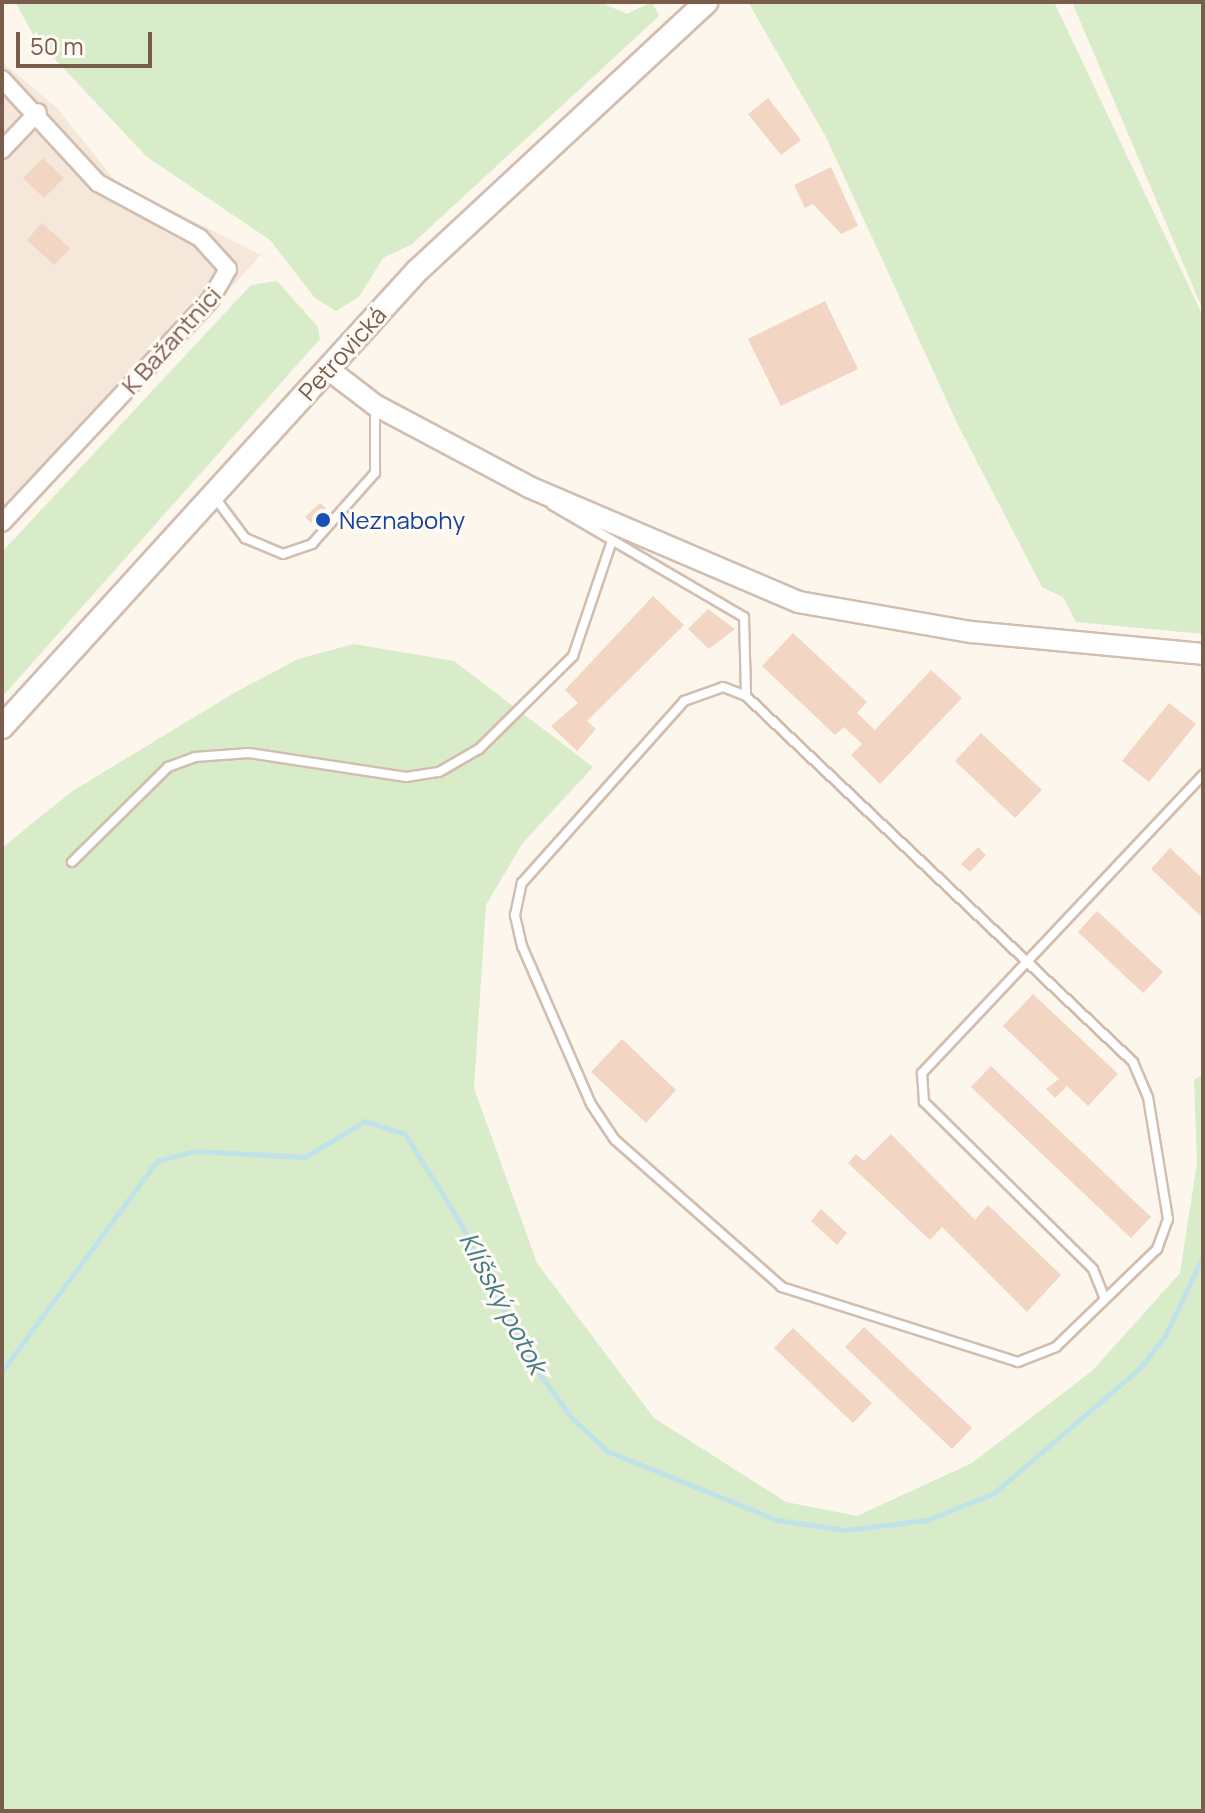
<!DOCTYPE html>
<meta charset="utf-8">
<style>
body{margin:0}
#map{position:relative;width:1205px;height:1813px;overflow:hidden;background:#fdf6ec;font-family:Manrope,sans-serif}
div>[style]{position:absolute}
[style*='--x']{left:calc(var(--x)*1px);top:calc(var(--y)*1px);width:calc(var(--w)*1px);rotate:calc(var(--a)*1deg)}
.residential>*{inset:0;background:#f5e8da}
.green>*{inset:0;background:#d8ecc9}
.stream>*{height:5px;margin:-2.5px;padding:0 2.5px;transform-origin:2.5px;border-radius:2.5px;background:#bfe3e8}
.building>*{inset:0;background:#f3d5c3}
.roads{filter:drop-shadow(2px 0 #d1beb0) drop-shadow(-2px 0 #d1beb0) drop-shadow(0 2px #d1beb0) drop-shadow(0 -2px #d1beb0)}
.service>*{height:8px;margin:-4px;padding:0 4px;transform-origin:4px;border-radius:4px;background:#fff}
.minor>*{height:16px;margin:-8px;padding:0 8px;transform-origin:8px;border-radius:8px;background:#fff}
.tertiary>*{height:20px;margin:-10px;padding:0 10px;transform-origin:10px;border-radius:10px;background:#fff}
.secondary>*{height:22px;margin:-11px;padding:0 11px;transform-origin:11px;border-radius:11px;background:#fff}
.dots>*{width:22px;height:22px;translate:-50% -50%;box-sizing:border-box;border:4px solid #fffaf3;border-radius:50%}
span{translate:-50% -50%;white-space:nowrap;text-align:center;line-height:1.15;-webkit-text-stroke:6px #fffaf3;paint-order:stroke}
.street-label{font-size:24px;color:#7a5c4d}
.transit-label{font-size:24px;color:#164399}
.left{translate:0 -50%;text-align:left}
.water-label{font-size:26px;color:#437c86;font-style:italic}
.frame{position:absolute;inset:0;border:4px solid #7a5c4d;pointer-events:none}
.scale{position:absolute;left:16px;top:32px;width:136px;height:36px;box-sizing:border-box;border:4px solid #7a5c4d;border-top:0;padding-left:10px;font-size:24px;line-height:28px;white-space:nowrap;color:#7a5c4d;-webkit-text-stroke:6px #fffaf3;paint-order:stroke}
</style>
<div id="map">
<div class="residential">
<i style="clip-path:polygon(2px 62px,57px 108px,116px 182px,261px 255px,2px 536px)"></i>
</div>
<div class="green">
<i style="clip-path:polygon(15px 2px,600px 2px,627px 14px,652px 2px,659px 16px,412px 244px,383px 258px,359px 297px,336px 311px,315px 298px,270px 240px,147px 157px,35px 38px)"></i>
<i style="clip-path:polygon(748px 2px,1054px 2px,1203px 316px,1203px 634px,1076px 622px,1063px 597px,1042px 587px,958px 425px,826px 137px)"></i>
<i style="clip-path:polygon(1072px 2px,1203px 2px,1203px 310px,1086px 35px)"></i>
<i style="clip-path:polygon(277px 281px,318px 327px,320px 339px,2px 697px,2px 552px,251px 285px)"></i>
<i style="clip-path:polygon(354px 644px,454px 661px,593px 767px,522px 844px,486px 905px,474px 1088px,537px 1263px,654px 1418px,786px 1502px,857px 1516px,972px 1463px,1093px 1370px,1180px 1273px,1197px 1163px,1194px 1080px,1203px 1074px,1203px 1811px,2px 1811px,2px 848px,71px 792px,234px 693px,298px 659px)"></i>
</div>
<div class="stream">
<i style="--x:2;--y:1371;--w:261;--a:-53.6"></i>
<i style="--x:157;--y:1161;--w:38;--a:-15"></i>
<i style="--x:194;--y:1151;--w:111;--a:3.1"></i>
<i style="--x:305;--y:1157;--w:70;--a:-31"></i>
<i style="--x:365;--y:1121;--w:42;--a:18"></i>
<i style="--x:405;--y:1134;--w:102;--a:58.2"></i>
<i style="--x:459;--y:1221;--w:153;--a:63.3"></i>
<i style="--x:528;--y:1358;--w:73;--a:53.9"></i>
<i style="--x:571;--y:1417;--w:50;--a:43.4"></i>
<i style="--x:607;--y:1451;--w:183;--a:22.1"></i>
<i style="--x:777;--y:1520;--w:70;--a:8.2"></i>
<i style="--x:846;--y:1530;--w:82;--a:-7"></i>
<i style="--x:927;--y:1520;--w:72;--a:-21.9"></i>
<i style="--x:994;--y:1493;--w:192;--a:-40.6"></i>
<i style="--x:1140;--y:1368;--w:41;--a:-52"></i>
<i style="--x:1165;--y:1336;--w:89;--a:-64.6"></i>
</div>
<div class="building">
<i style="clip-path:polygon(768px 98px,801px 140px,781px 155px,748px 114px)"></i>
<i style="clip-path:polygon(43px 158px,64px 178px,44px 198px,23px 178px)"></i>
<i style="clip-path:polygon(831px 167px,858px 226px,841px 234px,813px 204px,805px 208px,794px 185px)"></i>
<i style="clip-path:polygon(42px 223px,70px 248px,54px 265px,27px 240px)"></i>
<i style="clip-path:polygon(825px 301px,858px 369px,781px 406px,748px 339px)"></i>
<i style="clip-path:polygon(320px 503px,326px 508px,311px 523px,305px 517px)"></i>
<i style="clip-path:polygon(653px 596px,684px 625px,587px 721px,596px 729px,577px 751px,551px 726px,578px 703px,565px 690px)"></i>
<i style="clip-path:polygon(708px 609px,735px 629px,709px 649px,688px 629px)"></i>
<i style="clip-path:polygon(793px 633px,867px 702px,857px 713px,875px 730px,931px 670px,962px 698px,880px 784px,851px 755px,862px 744px,844px 727px,835px 735px,762px 666px)"></i>
<i style="clip-path:polygon(1169px 703px,1196px 724px,1149px 782px,1122px 761px)"></i>
<i style="clip-path:polygon(981px 733px,1042px 790px,1015px 818px,955px 761px)"></i>
<i style="clip-path:polygon(978px 847px,986px 855px,970px 872px,961px 864px)"></i>
<i style="clip-path:polygon(1170px 848px,1203px 879px,1203px 918px,1151px 869px)"></i>
<i style="clip-path:polygon(1097px 911px,1163px 972px,1143px 993px,1078px 932px)"></i>
<i style="clip-path:polygon(1033px 994px,1118px 1074px,1088px 1106px,1067px 1086px,1055px 1098px,1046px 1089px,1059px 1079px,1003px 1026px)"></i>
<i style="clip-path:polygon(622px 1039px,676px 1090px,646px 1123px,591px 1072px)"></i>
<i style="clip-path:polygon(991px 1066px,1151px 1217px,1131px 1238px,971px 1087px)"></i>
<i style="clip-path:polygon(891px 1134px,975px 1220px,988px 1205px,1061px 1275px,1027px 1312px,942px 1227px,930px 1240px,848px 1163px,856px 1154px,864px 1161px)"></i>
<i style="clip-path:polygon(821px 1209px,847px 1233px,837px 1245px,811px 1221px)"></i>
<i style="clip-path:polygon(864px 1327px,972px 1428px,952px 1449px,845px 1347px)"></i>
<i style="clip-path:polygon(793px 1328px,872px 1403px,853px 1423px,774px 1348px)"></i>
</div>
<div class="roads">
<div class="service">
<i style="--x:213;--y:495;--w:54;--a:53.3"></i>
<i style="--x:245;--y:538;--w:41;--a:22.8"></i>
<i style="--x:283;--y:554;--w:31;--a:-19"></i>
<i style="--x:312;--y:544;--w:95;--a:-48.4"></i>
<i style="--x:375;--y:473;--w:65;--a:-90"></i>
<i style="--x:552;--y:505;--w:222;--a:30.3"></i>
<i style="--x:744;--y:617;--w:79;--a:88.5"></i>
<i style="--x:723;--y:687;--w:25;--a:21"></i>
<i style="--x:746;--y:696;--w:533;--a:43.4"></i>
<i style="--x:1133;--y:1062;--w:38;--a:67"></i>
<i style="--x:1148;--y:1097;--w:124;--a:80.7"></i>
<i style="--x:1168;--y:1219;--w:32;--a:110"></i>
<i style="--x:1157;--y:1249;--w:141;--a:135.9"></i>
<i style="--x:1056;--y:1347;--w:41;--a:158.5"></i>
<i style="--x:1018;--y:1362;--w:248;--a:-162.4"></i>
<i style="--x:782;--y:1287;--w:222;--a:-138.6"></i>
<i style="--x:615;--y:1140;--w:43;--a:-123.7"></i>
<i style="--x:591;--y:1104;--w:172;--a:-113.6"></i>
<i style="--x:522;--y:946;--w:32;--a:-103"></i>
<i style="--x:515;--y:915;--w:33;--a:-78"></i>
<i style="--x:522;--y:883;--w:244;--a:-48.3"></i>
<i style="--x:684;--y:701;--w:41;--a:-19.7"></i>
<i style="--x:72;--y:862;--w:135;--a:-44.7"></i>
<i style="--x:168;--y:767;--w:29;--a:-20"></i>
<i style="--x:195;--y:757;--w:54;--a:-4.2"></i>
<i style="--x:249;--y:753;--w:159;--a:8.7"></i>
<i style="--x:406;--y:777;--w:33;--a:-9"></i>
<i style="--x:439;--y:772;--w:46;--a:-29.9"></i>
<i style="--x:479;--y:749;--w:132;--a:-44.7"></i>
<i style="--x:573;--y:656;--w:118;--a:-71.3"></i>
<i style="--x:1105;--y:1299;--w:32;--a:-112"></i>
<i style="--x:1093;--y:1269;--w:238;--a:-135.3"></i>
<i style="--x:924;--y:1102;--w:29;--a:-94"></i>
<i style="--x:922;--y:1073;--w:410;--a:-46.7"></i>
</div>
<div class="minor">
<i style="--x:2;--y:79;--w:142;--a:47.3"></i>
<i style="--x:98;--y:183;--w:116;--a:28.3"></i>
<i style="--x:200;--y:238;--w:42;--a:47.9"></i>
<i style="--x:228;--y:269;--w:34;--a:120"></i>
<i style="--x:211;--y:299;--w:306;--a:133"></i>
<i style="--x:2;--y:150;--w:52;--a:-46.5"></i>
</div>
<div class="tertiary">
<i style="--x:328;--y:369;--w:59;--a:37.5"></i>
<i style="--x:375;--y:405;--w:174;--a:28"></i>
<i style="--x:529;--y:487;--w:293;--a:23.1"></i>
<i style="--x:799;--y:602;--w:175;--a:9.9"></i>
<i style="--x:971;--y:632;--w:233;--a:5.4"></i>
</div>
<div class="secondary">
<i style="--x:2;--y:727;--w:617;--a:-47.7"></i>
<i style="--x:417;--y:271;--w:395;--a:-42.9"></i>
</div>
</div>
<div class="dots">
<i style="left:323px;top:520px;background:#1a4fb4"></i>
</div>
<div class="street-label">
<span style="left:171px;top:340px;rotate:-48deg">K Bažantnici</span>
<span style="left:342px;top:353px;rotate:-48deg">Petrovická</span>
</div>
<div class="transit-label">
<span class="left" style="left:339px;top:520px">Neznabohy</span>
</div>
<div class="water-label">
<span style="left:503px;top:1303px;rotate:62deg">Klíšský potok</span>
</div>
<div class="frame"></div>
<div class="scale">50 m</div>
</div>
